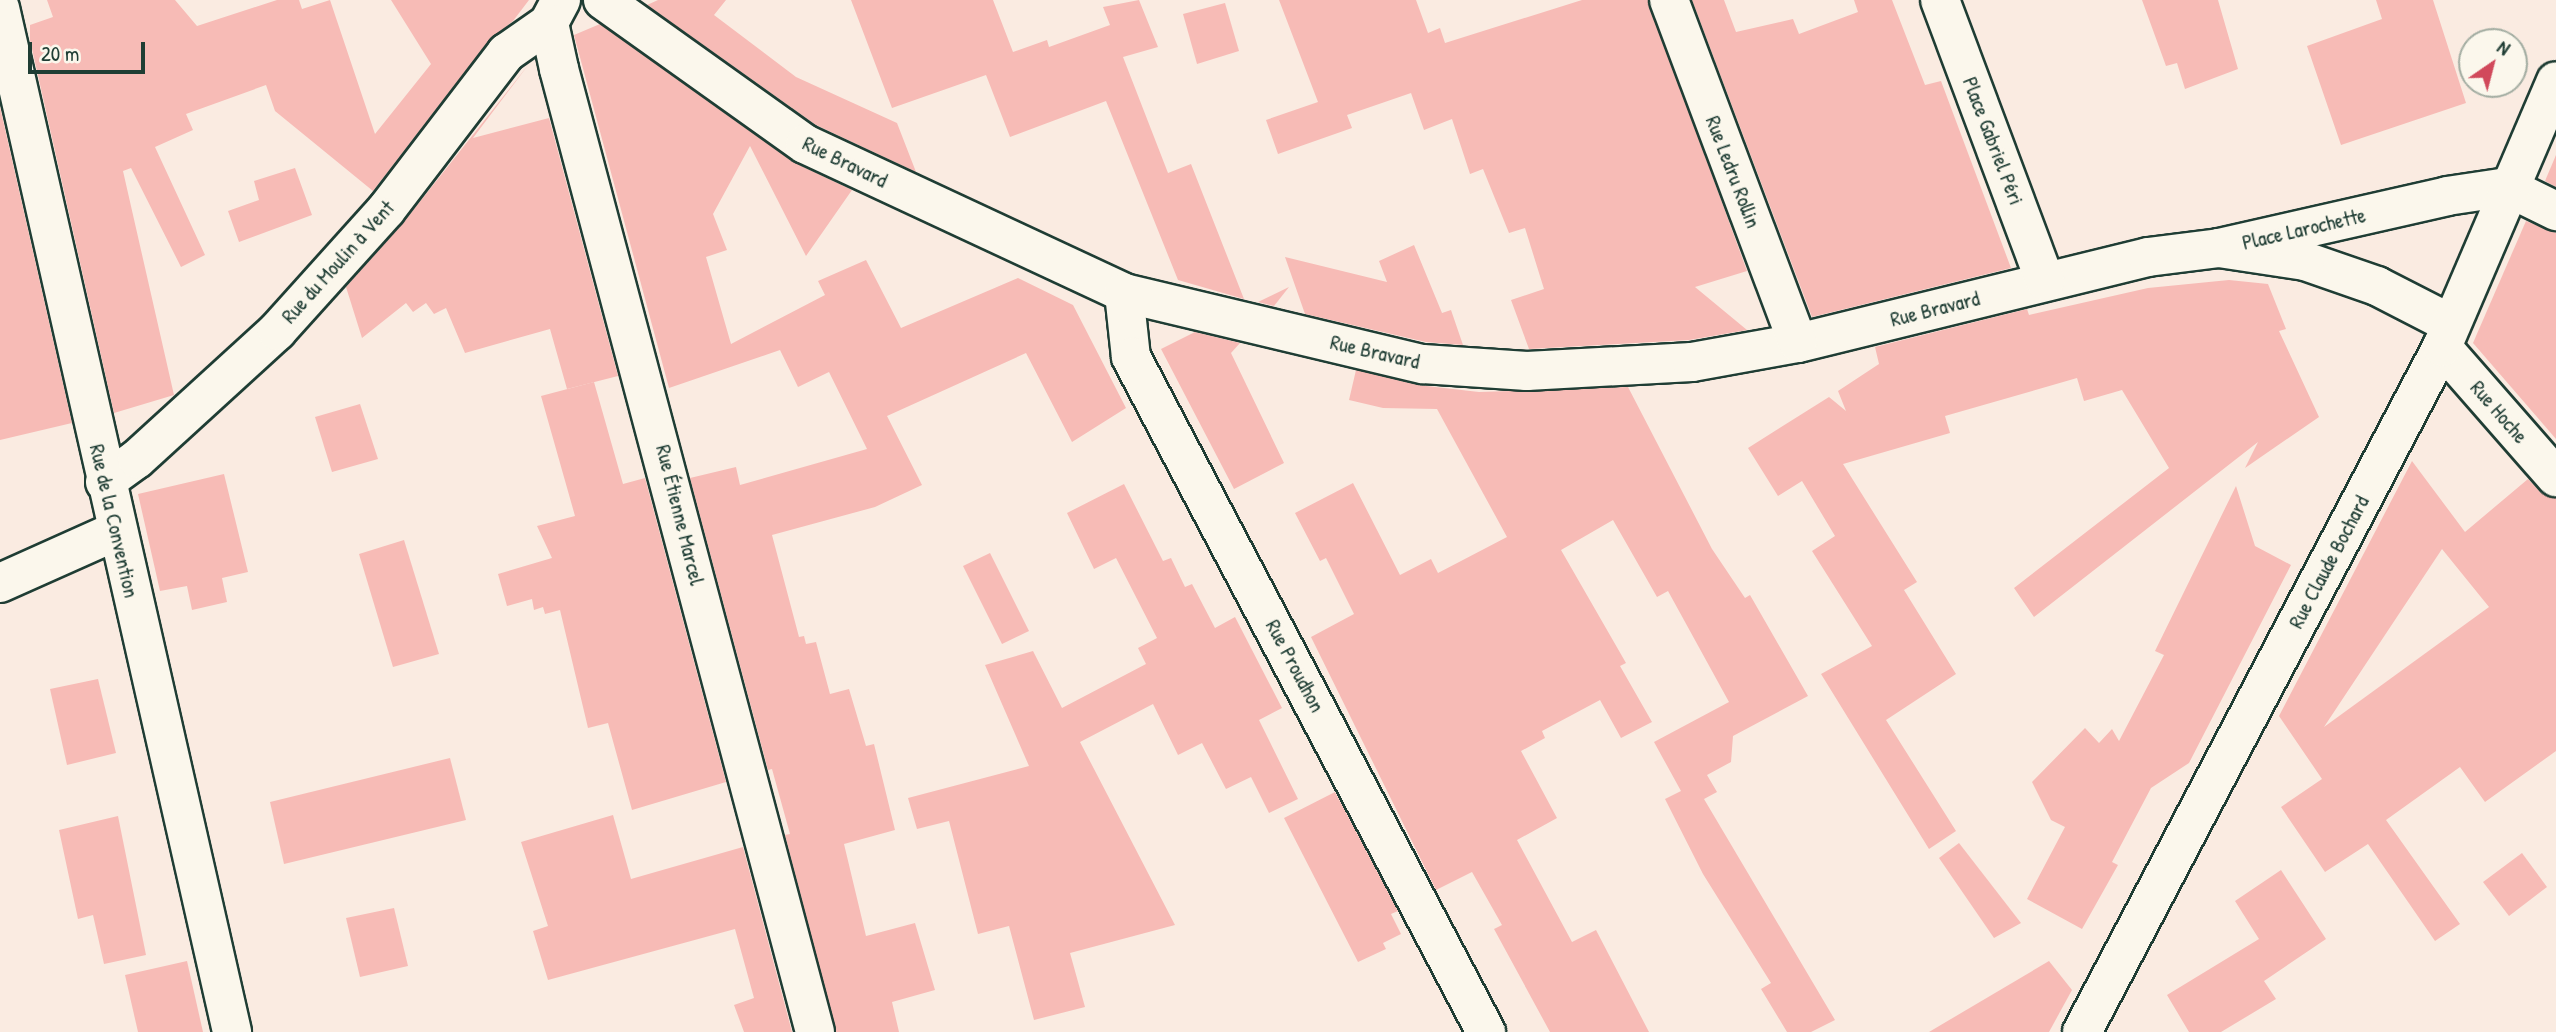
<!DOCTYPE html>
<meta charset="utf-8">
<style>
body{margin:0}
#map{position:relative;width:2556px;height:1032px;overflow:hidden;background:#faebe1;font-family:"Patrick Hand",sans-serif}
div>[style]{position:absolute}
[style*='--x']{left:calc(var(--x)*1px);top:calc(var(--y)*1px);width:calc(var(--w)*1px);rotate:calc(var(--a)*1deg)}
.building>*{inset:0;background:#f7bbb6}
.roads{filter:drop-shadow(2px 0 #1f3d34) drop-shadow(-2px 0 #1f3d34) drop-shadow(0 2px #1f3d34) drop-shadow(0 -2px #1f3d34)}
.street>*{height:38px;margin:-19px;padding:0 19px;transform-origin:19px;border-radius:19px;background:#fbf7ec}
.secondary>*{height:38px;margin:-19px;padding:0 19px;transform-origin:19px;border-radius:19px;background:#fbf7ec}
span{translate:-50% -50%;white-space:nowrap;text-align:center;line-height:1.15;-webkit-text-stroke:6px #fbf7ec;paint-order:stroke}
.street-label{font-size:21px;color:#1f3d34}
.north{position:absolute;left:2458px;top:28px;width:70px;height:70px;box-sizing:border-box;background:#fbf7ec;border:2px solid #a3ada2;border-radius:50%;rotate:35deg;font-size:19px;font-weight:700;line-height:28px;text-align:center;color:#1f3d34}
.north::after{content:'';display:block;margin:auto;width:24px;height:32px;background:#d1495b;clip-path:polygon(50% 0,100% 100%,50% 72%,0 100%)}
.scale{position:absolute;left:28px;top:42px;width:117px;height:32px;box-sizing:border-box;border:4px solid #1f3d34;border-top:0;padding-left:9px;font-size:21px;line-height:24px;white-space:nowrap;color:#1f3d34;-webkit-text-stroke:5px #fbf7ec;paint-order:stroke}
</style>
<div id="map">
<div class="building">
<i style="clip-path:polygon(47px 0,175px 0,197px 26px,277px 0,299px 0,302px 9px,330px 0,375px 134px,431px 64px,391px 0,529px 0,513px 21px,489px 40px,373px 191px,275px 111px,266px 85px,186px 114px,193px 130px,155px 147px,205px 255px,181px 267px,131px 168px,123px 171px,174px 395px,114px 413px,30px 40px,30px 25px,53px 17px)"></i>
<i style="clip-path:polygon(658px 0,726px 0,714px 15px,796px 77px,897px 123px,916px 172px,816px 125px,647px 5px)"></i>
<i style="clip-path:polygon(851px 0,993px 0,1013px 52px,1047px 40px,1049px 47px,1110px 25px,1103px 7px,1139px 0,1158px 47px,1123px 57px,1168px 173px,1191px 164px,1244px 299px,1178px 280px,1106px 101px,1010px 137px,986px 75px,892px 108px)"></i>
<i style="clip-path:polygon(1279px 0,1416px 0,1428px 33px,1440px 28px,1445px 43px,1582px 0,1648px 0,1747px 271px,1695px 287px,1747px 330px,1689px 340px,1529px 349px,1511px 300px,1544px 289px,1525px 228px,1509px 233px,1483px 169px,1470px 174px,1452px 119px,1424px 130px,1411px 93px,1347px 115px,1352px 128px,1278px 154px,1266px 120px,1318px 102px)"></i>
<i style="clip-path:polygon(1692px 0,1724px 0,1736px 32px,1793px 19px,1799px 34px,1858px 12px,1854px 0,1892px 0,1925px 85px,1941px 81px,2011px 268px,1812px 317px)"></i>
<i style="clip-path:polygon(2142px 0,2218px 0,2238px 69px,2185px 89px,2177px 63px,2166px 66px)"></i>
<i style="clip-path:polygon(2376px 0,2433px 0,2466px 103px,2341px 145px,2307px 46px,2382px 19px)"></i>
<i style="clip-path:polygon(1225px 3px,1239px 51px,1197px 64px,1183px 14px)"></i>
<i style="clip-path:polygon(600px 24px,793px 162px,852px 190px,806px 256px,750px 146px,713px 214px,727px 250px,706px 257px,731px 344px,825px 295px,818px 281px,866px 260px,901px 328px,1018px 278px,1073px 305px,1126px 408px,1072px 442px,1026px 353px,887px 416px,922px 485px,875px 507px,772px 535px,799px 637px,804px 636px,806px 644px,816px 642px,830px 694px,849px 689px,866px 746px,874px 744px,895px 830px,844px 844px,866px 936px,915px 923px,935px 990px,892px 1002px,899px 1032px,836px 1032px,785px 835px,790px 834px,772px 769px,768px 770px,690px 478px,736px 467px,740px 485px,867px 449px,829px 372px,798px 387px,780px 350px,669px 388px,574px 35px)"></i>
<i style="clip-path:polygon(529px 64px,473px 138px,549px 118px,618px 376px,567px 389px,550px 329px,465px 353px,446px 308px,434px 314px,426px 303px,413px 312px,406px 303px,362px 338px,346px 287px,403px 223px)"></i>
<i style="clip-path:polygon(0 107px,72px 423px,0 440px)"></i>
<i style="clip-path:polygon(2556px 155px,2556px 187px,2545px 181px)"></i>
<i style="clip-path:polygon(295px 168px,312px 215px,239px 242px,228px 211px,259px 200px,254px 181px)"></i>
<i style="clip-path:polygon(2526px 221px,2556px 233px,2556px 439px,2473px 343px)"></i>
<i style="clip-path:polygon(1414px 245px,1442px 313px,1451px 310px,1463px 345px,1426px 342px,1305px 314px,1285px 257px,1387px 282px,1379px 261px)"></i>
<i style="clip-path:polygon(2229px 280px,2268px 284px,2286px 329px,2279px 331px,2319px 417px,2245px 468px,2258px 442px,2034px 617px,2014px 588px,2169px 468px,2122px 390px,2084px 401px,2077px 378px,1945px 416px,1950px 433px,1843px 464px,1917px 582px,1904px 590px,1956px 674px,1886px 720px,1956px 831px,1929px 849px,1821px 674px,1872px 646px,1812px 551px,1835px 536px,1802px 481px,1778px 496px,1748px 448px,1829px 397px,1846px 411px,1838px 391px,1879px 364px,1875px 347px,2027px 309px,2029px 315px,2148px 288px)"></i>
<i style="clip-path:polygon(1289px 287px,1274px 306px,1258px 302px)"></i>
<i style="clip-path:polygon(1195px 332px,1240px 343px,1231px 353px,1284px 463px,1234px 489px,1161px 349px)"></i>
<i style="clip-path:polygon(1356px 370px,1418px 385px,1479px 392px,1628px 387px,1712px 549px,1745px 598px,1750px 595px,1808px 696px,1733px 736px,1731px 762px,1707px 775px,1717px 792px,1704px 799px,1835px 1020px,1811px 1032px,1787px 1032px,1761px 989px,1771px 983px,1703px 874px,1665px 799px,1681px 791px,1654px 742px,1729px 702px,1668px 591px,1657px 597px,1613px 520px,1561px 550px,1626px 663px,1620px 666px,1652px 722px,1621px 738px,1600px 700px,1542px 731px,1545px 738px,1521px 751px,1557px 818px,1517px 840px,1572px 942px,1596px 930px,1649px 1032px,1550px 1032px,1494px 929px,1502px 925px,1472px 872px,1436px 890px,1311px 637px,1354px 614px,1326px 558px,1320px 561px,1295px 513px,1353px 483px,1400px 575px,1431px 559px,1438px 573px,1507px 537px,1437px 409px,1383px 408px,1349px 400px)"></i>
<i style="clip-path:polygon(594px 382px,623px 484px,645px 478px,726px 782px,632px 810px,608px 723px,588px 728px,560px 610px,545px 614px,543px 607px,534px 610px,532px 599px,507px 606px,498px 574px,552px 558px,537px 526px,575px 516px,541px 396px)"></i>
<i style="clip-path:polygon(360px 404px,378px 459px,332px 472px,315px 417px)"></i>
<i style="clip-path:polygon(evenodd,2412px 461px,2465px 532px,2528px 479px,2540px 492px,2556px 498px,2556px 751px,2485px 802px,2460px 767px,2386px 820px,2460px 924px,2435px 941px,2368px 844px,2325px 872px,2281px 807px,2322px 779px,2279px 716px,2412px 461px,2442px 549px,2489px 607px,2324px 727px,2442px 549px)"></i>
<i style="clip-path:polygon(224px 474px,248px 572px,222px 578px,227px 602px,192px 610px,187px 586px,160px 591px,138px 494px)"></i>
<i style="clip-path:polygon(1124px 484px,1163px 561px,1171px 558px,1185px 587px,1192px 584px,1215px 628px,1235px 617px,1282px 708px,1259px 720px,1298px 799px,1269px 813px,1251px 777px,1226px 789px,1202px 743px,1178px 755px,1153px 704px,1080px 742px,1175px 925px,1070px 953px,1085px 1007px,1034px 1020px,1009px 926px,978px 934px,949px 821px,917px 829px,908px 798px,1029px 766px,985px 665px,1033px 651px,1062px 708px,1146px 664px,1138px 648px,1157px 638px,1116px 558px,1094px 569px,1067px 513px)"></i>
<i style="clip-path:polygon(2236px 486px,2255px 546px,2291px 565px,2189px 763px,2151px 788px,2112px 862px,2118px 865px,2082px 929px,2027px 899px,2065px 827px,2051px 820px,2032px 782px,2085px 728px,2099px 743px,2112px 729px,2119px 741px,2164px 655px,2155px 651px)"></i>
<i style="clip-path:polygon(404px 540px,439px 654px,393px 667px,359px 554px)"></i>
<i style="clip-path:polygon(990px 553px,1029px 631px,1002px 644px,963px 566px)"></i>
<i style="clip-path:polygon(98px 679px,116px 753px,67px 765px,50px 689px)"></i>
<i style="clip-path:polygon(450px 758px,466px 820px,284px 864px,270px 802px)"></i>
<i style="clip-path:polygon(1335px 792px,1398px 911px,1391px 914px,1401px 934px,1383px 943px,1386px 949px,1358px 962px,1284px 818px)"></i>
<i style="clip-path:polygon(613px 815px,631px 879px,743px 847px,792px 1032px,744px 1032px,734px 1005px,754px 998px,735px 929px,548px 980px,533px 931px,548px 926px,521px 842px)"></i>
<i style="clip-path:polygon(118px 816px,146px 955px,104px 964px,93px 915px,78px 919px,59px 830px)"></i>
<i style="clip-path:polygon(1959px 843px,2021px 923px,1994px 938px,1939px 858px)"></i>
<i style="clip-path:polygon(2522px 853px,2547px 887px,2509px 916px,2483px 882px)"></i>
<i style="clip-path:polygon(2281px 870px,2326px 939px,2264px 981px,2276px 999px,2221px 1032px,2189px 1032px,2167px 995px,2259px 939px,2235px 901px)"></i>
<i style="clip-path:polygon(394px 908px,408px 966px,360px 977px,346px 918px)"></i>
<i style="clip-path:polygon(187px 961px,203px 1032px,138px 1032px,125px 975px)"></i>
<i style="clip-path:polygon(2049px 961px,2072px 990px,2049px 1032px,1929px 1032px)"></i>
</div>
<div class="roads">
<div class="street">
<i style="--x:561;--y:0;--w:26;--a:118"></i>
<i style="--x:549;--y:23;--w:47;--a:77.7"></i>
<i style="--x:559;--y:69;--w:996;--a:75.11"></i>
<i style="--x:603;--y:0;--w:248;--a:35.5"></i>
<i style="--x:805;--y:144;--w:352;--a:25"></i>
<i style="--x:1124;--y:293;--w:307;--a:13.4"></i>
<i style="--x:1423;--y:364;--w:104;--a:3.9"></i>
<i style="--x:1527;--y:371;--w:165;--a:-3.1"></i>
<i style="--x:1692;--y:362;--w:108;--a:-10.2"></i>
<i style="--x:1798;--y:343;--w:360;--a:-13.8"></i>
<i style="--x:2148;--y:257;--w:72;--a:-7.2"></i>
<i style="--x:1669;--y:0;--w:366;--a:69.4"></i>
<i style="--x:1940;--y:0;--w:300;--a:69.5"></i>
<i style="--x:0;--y:8;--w:1050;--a:77.23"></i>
<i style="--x:1124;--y:293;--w:64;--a:83.8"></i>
<i style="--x:1131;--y:357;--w:763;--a:62.26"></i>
<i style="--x:2451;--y:324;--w:83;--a:-152.8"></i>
<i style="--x:2377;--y:286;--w:76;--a:-160.9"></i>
<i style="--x:2305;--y:261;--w:87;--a:-171.4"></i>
<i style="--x:2219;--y:248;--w:234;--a:-12.8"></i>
<i style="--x:2447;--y:196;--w:61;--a:-8.5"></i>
<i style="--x:2507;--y:187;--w:55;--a:26.1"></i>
<i style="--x:2442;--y:347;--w:173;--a:48.8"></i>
<i style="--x:105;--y:482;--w:39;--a:-36"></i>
<i style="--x:137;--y:459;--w:190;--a:-42.4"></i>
<i style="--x:277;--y:331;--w:163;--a:-48"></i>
<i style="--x:386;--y:210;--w:198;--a:-52.6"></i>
<i style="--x:506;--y:53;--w:52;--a:-34.9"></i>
<i style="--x:0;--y:583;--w:127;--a:-24.1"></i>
</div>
<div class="secondary">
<i style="--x:2082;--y:1032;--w:774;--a:-62.28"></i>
<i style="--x:2442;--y:347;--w:289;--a:-66.8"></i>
</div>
</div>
<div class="street-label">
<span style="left:1993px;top:141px;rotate:69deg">Place Gabriel Péri</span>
<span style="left:845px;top:162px;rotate:26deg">Rue Bravard</span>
<span style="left:1733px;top:172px;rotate:69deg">Rue Ledru Rollin</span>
<span style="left:2304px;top:229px;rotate:-13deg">Place Larochette</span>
<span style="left:338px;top:262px;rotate:-48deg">Rue du Moulin à Vent</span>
<span style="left:1935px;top:309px;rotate:-14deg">Rue Bravard</span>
<span style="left:1375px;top:352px;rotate:13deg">Rue Bravard</span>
<span style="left:2499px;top:412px;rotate:49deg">Rue Hoche</span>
<span style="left:680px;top:515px;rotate:76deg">Rue Étienne Marcel</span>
<span style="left:114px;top:521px;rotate:77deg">Rue de la Convention</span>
<span style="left:2329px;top:562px;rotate:-62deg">Rue Claude Bochard</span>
<span style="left:1295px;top:666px;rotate:62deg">Rue Proudhon</span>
</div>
<div class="north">N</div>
<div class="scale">20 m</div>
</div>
